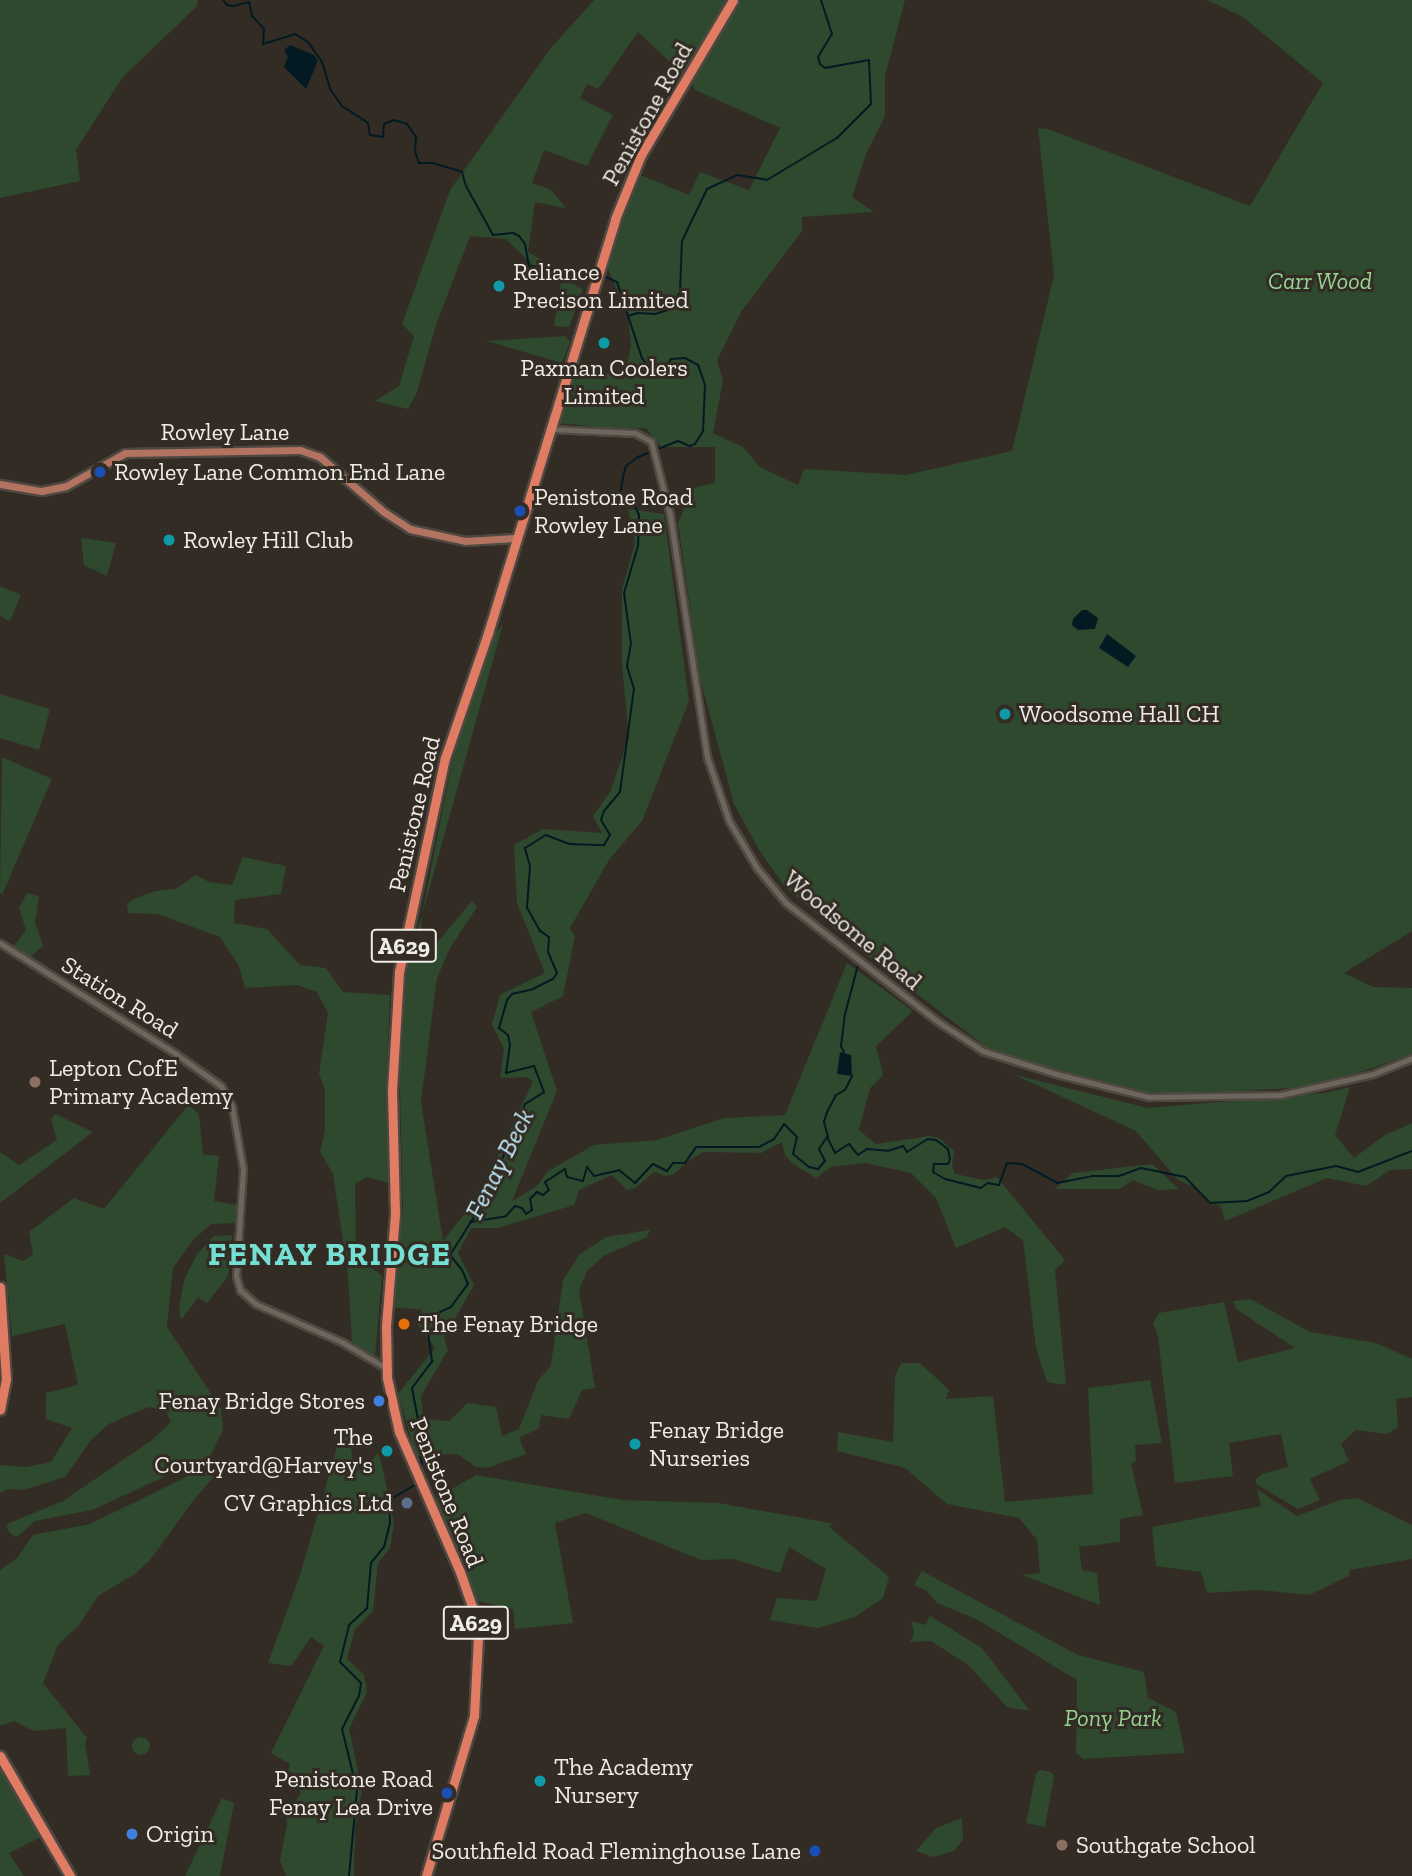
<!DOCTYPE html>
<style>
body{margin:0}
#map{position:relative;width:1412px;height:1876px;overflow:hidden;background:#332c24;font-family:"Zilla Slab",serif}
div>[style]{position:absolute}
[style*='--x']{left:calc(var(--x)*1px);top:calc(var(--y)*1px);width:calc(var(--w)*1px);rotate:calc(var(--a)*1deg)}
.green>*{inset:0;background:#2e492d}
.round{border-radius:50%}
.water>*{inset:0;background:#041a23}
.stream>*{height:2px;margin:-1px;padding:0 1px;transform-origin:1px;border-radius:1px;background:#041a23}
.roads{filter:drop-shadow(2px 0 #4e4841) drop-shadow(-2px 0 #4e4841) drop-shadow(0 2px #4e4841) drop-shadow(0 -2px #4e4841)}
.minor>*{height:5px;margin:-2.5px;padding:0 2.5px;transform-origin:2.5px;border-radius:2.5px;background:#6d665c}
.major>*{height:7px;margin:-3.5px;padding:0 3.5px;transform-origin:3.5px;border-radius:3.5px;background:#b27360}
.highway>*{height:9px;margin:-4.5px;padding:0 4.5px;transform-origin:4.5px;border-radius:4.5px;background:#e07c63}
.dots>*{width:19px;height:19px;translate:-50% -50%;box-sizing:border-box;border:4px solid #332c24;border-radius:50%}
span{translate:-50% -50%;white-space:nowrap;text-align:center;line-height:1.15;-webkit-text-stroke:6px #332c24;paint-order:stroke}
.shield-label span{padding:2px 5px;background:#332c24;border:2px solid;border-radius:5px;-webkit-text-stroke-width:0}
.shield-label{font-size:23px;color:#efebe5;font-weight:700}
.street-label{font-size:24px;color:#efebe5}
.poi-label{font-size:24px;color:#efebe5}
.left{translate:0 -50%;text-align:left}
.right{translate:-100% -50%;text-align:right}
.park-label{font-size:24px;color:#94d491;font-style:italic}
.water-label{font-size:26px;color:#c1e7f7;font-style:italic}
.district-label{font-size:32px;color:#75dfd4;font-weight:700;letter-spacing:2px}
</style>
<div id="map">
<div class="green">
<i style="clip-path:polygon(0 0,198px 0,197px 6px,122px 78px,76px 150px,80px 181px,0 198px)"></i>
<i style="clip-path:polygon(594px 0,726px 0,683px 74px,638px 32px,598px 89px,587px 84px,580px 98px,613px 115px,587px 166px,544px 150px,532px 183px,550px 189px,566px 208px,535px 202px,528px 252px,551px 265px,565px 281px,583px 289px,569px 327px,554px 326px,561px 282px,545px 277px,506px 239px,470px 236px,436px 325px,417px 392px,408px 409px,375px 401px,399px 386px,414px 336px,402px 324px,450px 190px,551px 48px)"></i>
<i style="clip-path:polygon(738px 0,905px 0,885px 76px,885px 116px,866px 154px,852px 197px,874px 212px,802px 217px,802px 231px,741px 312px,717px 360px,723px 380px,713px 433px,743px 447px,760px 467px,798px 485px,804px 469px,906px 475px,1012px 451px,1054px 275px,1038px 128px,1048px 129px,1250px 206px,1323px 83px,1243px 17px,1207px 0,1412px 0,1412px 931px,1344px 973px,1373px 987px,1412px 988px,1412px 1054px,1320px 1086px,1148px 1097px,1007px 1063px,870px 958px,785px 887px,759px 850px,734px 804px,700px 678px,678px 523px,694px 488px,715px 483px,715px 447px,661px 447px,646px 428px,619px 429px,557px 423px,577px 360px,624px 380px,631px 346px,628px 317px,606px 264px,631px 188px,638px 174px,689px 195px,700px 172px,749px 190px,780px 128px,695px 90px,691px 80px)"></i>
<i style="clip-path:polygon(565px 336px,570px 342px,562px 363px,487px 341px)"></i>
<i style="clip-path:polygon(628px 509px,664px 514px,689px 701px,642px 821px,609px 860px,570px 928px,575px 936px,563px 996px,531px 1012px,557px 1091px,512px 1201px,537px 1186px,548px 1171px,594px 1145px,657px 1140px,724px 1118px,785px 1115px,847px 963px,913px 1011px,876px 1046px,883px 1075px,870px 1088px,859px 1130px,876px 1144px,929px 1136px,939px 1138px,954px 1151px,952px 1165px,955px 1174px,985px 1180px,997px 1177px,1065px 1260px,1055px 1270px,1066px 1385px,1047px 1382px,1036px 1348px,1023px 1240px,1005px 1227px,956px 1248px,936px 1198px,911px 1173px,865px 1163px,831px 1167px,816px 1178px,793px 1164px,785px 1155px,782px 1142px,761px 1153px,704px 1152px,685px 1163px,674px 1174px,665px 1176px,654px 1172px,635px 1188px,627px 1190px,612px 1175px,579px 1190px,574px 1205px,498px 1228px,471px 1228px,458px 1253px,474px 1285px,444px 1338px,448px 1350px,421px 1396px,423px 1419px,449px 1421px,468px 1403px,496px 1407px,502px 1436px,519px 1429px,538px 1381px,551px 1365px,563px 1280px,580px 1254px,606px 1237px,650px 1230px,647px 1237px,605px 1255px,587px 1271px,579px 1290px,595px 1388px,582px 1390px,569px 1419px,541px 1415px,539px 1428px,519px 1438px,526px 1454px,487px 1468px,476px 1467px,457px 1454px,416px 1456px,398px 1394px,435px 1348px,417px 1324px,422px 1310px,392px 1307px,403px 1209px,399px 1055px,406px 968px,422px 915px,453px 757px,493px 636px,503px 624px,422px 915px,420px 951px,431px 950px,472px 901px,477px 907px,450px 948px,437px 978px,421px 1102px,443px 1241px,480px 1194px,533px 1081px,526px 1077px,500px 1078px,504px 1049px,492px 1024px,500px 995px,545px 973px,517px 903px,514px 845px,543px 829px,602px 833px,593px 816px,610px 792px,629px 738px,622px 665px,622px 590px,635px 542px)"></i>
<i style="clip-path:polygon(81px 538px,116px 543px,107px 576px,84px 565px)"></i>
<i style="clip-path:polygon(0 586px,21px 595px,10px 621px,0 616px)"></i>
<i style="clip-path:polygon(0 694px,50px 709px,39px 750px,0 738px)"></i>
<i style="clip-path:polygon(2px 757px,52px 779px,2px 895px,0 893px)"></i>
<i style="clip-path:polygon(243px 857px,286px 866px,281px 894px,235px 900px,234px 923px,267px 929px,300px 965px,326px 968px,343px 992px,390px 995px,386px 1092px,389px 1183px,367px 1177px,355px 1184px,356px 1256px,382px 1276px,375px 1356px,352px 1342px,348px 1274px,333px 1174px,320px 1152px,325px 1131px,325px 1090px,319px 1074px,328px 1013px,317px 992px,297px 985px,245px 988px,239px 966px,220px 937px,158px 914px,128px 913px,127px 904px,132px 900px,155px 891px,175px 889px,196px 875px,209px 882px,232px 885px)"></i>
<i style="clip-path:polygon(27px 893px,39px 896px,35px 922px,43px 946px,29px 958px,13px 947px,26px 930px,19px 908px)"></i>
<i style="clip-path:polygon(1015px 1075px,1148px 1108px,1325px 1093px,1350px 1087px,1335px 1135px,1354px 1158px,1385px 1135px,1412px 1123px,1412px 1169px,1390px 1170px,1366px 1186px,1327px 1178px,1225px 1221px,1220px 1205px,1209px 1204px,1198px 1189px,1178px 1180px,1136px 1131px)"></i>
<i style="clip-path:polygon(189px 1104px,199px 1115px,203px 1154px,219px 1156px,214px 1201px,237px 1205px,236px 1223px,211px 1224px,193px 1240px,173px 1268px,167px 1327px,221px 1409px,223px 1430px,210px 1456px,92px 1510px,35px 1521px,17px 1537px,10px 1533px,6px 1526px,9px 1523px,63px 1501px,152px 1440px,171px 1422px,166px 1411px,149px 1407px,134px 1413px,109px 1424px,91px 1440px,65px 1477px,24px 1490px,9px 1489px,0 1493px,0 1465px,26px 1467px,51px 1462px,72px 1428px,46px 1419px,46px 1393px,78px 1385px,65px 1324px,12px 1336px,4px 1254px,23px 1261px,33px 1255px,29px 1232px,74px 1198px,104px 1209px)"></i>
<i style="clip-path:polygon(55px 1114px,93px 1132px,0 1203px,0 1152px,19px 1165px,57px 1140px,51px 1119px)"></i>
<i style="clip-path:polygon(1152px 1164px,1179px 1189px,1158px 1190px,1133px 1180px,1120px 1189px,1055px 1189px,1073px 1173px)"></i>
<i style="clip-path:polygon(232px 1235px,228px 1276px,207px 1303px,198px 1297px,181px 1320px,179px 1309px,184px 1280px,197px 1254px,214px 1236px)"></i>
<i style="clip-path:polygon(1250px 1299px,1310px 1332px,1376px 1343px,1412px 1359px,1412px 1397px,1396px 1399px,1398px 1427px,1387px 1434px,1356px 1430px,1341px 1444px,1349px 1461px,1310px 1479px,1320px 1500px,1298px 1509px,1256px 1484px,1256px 1479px,1262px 1474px,1288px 1467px,1281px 1434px,1229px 1443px,1233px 1476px,1175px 1483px,1158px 1336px,1153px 1323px,1159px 1313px,1224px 1302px,1238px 1362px,1295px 1348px,1236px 1309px,1233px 1301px)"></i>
<i style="clip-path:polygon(901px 1363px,920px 1363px,949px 1390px,946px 1399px,993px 1396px,1005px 1502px,1093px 1494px,1088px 1388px,1150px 1380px,1162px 1443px,1135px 1445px,1136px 1461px,1131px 1464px,1143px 1515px,1120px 1519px,1120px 1542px,1079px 1547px,1082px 1570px,1097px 1573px,1100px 1605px,1022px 1575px,1040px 1573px,1037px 1540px,1019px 1518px,947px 1504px,905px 1468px,837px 1451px,838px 1432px,893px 1442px,895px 1377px)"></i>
<i style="clip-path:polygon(343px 1426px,349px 1430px,354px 1472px,367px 1467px,379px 1451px,394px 1523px,390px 1548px,378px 1563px,373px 1611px,355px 1629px,347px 1659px,364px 1675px,367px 1692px,349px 1729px,362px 1790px,355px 1827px,354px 1876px,286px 1876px,280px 1860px,287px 1824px,286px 1813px,300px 1795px,299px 1775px,288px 1771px,290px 1764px,271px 1753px,324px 1646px,311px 1637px,291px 1666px,268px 1663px,300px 1575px)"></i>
<i style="clip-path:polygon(229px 1459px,192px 1502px,151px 1559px,135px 1574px,98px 1596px,79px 1625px,58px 1645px,43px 1683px,87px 1738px,85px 1744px,90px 1775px,68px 1776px,66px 1728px,33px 1731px,14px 1721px,0 1726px,0 1570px,17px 1558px,33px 1535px,90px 1524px,221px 1460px)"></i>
<i style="clip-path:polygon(476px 1475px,622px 1500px,719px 1503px,835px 1524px,828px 1526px,889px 1577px,883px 1598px,855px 1617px,818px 1628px,770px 1620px,777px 1598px,817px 1601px,826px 1569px,789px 1547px,780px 1573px,733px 1559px,701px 1560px,586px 1513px,555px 1523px,573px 1623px,515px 1629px,513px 1609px,478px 1601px,436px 1498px)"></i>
<i style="clip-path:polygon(1257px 1489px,1297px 1516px,1340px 1500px,1357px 1498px,1412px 1525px,1412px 1559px,1350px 1570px,1349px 1576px,1309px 1595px,1259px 1590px,1207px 1593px,1201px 1572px,1156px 1566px,1152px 1527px,1261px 1506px)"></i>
<i style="clip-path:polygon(922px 1571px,1078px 1655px,1144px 1672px,1148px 1698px,1176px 1712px,1185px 1753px,1083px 1759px,1076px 1753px,1077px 1680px,978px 1620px,937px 1603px,927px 1591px,914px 1585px)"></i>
<i style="clip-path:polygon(930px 1616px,982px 1648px,1030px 1711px,1007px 1707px,968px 1665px,931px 1641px,910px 1642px,914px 1633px,911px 1621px,925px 1625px)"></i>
<i class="round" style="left:132px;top:1737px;width:18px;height:18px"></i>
<i style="clip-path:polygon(0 1766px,41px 1837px,9px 1853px,24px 1876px,0 1876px)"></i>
<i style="clip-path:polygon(1040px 1770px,1051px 1772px,1054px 1776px,1045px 1827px,1026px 1823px,1036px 1773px)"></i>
<i style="clip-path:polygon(222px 1798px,234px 1803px,220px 1876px,185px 1876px)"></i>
<i style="clip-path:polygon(962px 1818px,963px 1840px,954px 1851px,933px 1857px,916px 1851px,936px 1828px)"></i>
</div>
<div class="water">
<i style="clip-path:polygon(290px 45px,314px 55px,318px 61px,306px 89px,284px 67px,288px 57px,284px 50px)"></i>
<i style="clip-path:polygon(1082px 610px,1087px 610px,1098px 618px,1095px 629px,1078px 630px,1072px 625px,1073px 619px)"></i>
<i style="clip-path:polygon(1107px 634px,1136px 656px,1128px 667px,1099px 648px)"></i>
<i style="clip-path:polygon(840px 1052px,851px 1055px,852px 1076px,837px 1074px)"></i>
</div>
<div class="stream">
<i style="--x:223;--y:0;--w:6;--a:51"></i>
<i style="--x:227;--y:5;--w:6;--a:9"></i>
<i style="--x:233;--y:6;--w:16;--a:-14"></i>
<i style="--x:249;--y:2;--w:14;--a:78"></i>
<i style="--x:252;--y:16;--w:18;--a:47"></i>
<i style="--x:264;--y:29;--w:15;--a:94"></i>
<i style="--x:263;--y:44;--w:34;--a:-17"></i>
<i style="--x:295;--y:34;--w:15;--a:32"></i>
<i style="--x:308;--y:42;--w:24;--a:55"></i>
<i style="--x:322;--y:62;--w:28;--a:73"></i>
<i style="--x:330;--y:89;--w:21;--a:55"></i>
<i style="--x:342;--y:106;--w:31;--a:33"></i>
<i style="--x:368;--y:123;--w:12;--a:81"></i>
<i style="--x:370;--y:135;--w:13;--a:9"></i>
<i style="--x:383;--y:137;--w:13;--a:-86"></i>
<i style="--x:384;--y:124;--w:11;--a:-22"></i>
<i style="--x:394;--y:120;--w:14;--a:17"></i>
<i style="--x:407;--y:124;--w:16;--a:55"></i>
<i style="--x:416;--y:137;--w:15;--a:94"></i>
<i style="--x:415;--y:152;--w:12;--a:70"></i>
<i style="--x:419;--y:163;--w:14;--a:0"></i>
<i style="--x:433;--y:163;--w:30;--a:17"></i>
<i style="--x:462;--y:172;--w:15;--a:74"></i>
<i style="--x:466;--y:186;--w:56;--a:61.1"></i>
<i style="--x:493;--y:235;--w:20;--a:-6"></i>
<i style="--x:513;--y:233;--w:7;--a:27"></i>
<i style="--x:519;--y:236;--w:10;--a:53"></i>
<i style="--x:525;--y:244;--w:22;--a:80"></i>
<i style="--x:529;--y:266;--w:60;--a:5.7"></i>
<i style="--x:603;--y:276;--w:15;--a:23"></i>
<i style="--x:617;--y:282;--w:35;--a:72"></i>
<i style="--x:844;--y:1052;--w:7;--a:-117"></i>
<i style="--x:841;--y:1046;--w:32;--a:-83"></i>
<i style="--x:845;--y:1014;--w:51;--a:-75.1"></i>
<i style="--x:828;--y:1137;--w:16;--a:-105"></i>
<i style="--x:824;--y:1122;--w:10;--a:-73"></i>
<i style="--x:827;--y:1112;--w:19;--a:-62"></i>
<i style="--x:836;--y:1095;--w:10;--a:-29"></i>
<i style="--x:845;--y:1090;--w:16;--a:-63"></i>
<i style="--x:470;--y:1222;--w:36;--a:-9"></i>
<i style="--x:506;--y:1216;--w:13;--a:-48"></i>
<i style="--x:515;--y:1206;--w:7;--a:16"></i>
<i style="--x:522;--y:1208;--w:7;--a:56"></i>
<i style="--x:526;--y:1214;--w:7;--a:-34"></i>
<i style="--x:532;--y:1210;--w:11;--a:-100"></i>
<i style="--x:530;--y:1199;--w:10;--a:-45"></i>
<i style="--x:537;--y:1192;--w:7;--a:27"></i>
<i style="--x:543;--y:1195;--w:8;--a:-40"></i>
<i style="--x:549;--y:1190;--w:9;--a:-117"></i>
<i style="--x:545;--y:1182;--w:24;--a:-33"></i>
<i style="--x:565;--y:1169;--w:8;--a:76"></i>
<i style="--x:567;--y:1177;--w:16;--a:14"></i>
<i style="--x:583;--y:1181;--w:15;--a:-74"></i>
<i style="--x:587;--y:1167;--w:11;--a:52"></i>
<i style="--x:594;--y:1176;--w:26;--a:-13"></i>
<i style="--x:619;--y:1170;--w:21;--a:39"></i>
<i style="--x:635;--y:1183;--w:26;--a:-47"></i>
<i style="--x:653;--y:1164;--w:16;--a:27"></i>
<i style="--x:667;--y:1171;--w:10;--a:-53"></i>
<i style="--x:673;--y:1163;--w:12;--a:0"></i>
<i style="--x:685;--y:1163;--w:19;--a:-55"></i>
<i style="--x:696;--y:1147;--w:63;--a:0"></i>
<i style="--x:759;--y:1147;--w:17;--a:-28"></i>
<i style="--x:774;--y:1139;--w:18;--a:-56"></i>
<i style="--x:784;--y:1124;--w:18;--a:45"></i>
<i style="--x:797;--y:1137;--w:17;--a:103"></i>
<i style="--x:793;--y:1154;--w:21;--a:39"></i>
<i style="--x:809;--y:1167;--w:9;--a:13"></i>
<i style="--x:818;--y:1169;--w:11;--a:-49"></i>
<i style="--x:825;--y:1161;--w:13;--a:-117"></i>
<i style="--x:819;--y:1149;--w:14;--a:-56"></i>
<i style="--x:827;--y:1137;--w:18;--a:63"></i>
<i style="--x:835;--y:1153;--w:17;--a:-33"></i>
<i style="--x:849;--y:1144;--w:14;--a:51"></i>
<i style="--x:858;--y:1155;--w:11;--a:-34"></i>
<i style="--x:867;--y:1149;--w:21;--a:5"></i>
<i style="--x:888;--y:1151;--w:16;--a:-18"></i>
<i style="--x:903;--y:1146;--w:7;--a:56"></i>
<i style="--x:907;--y:1152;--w:25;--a:-32"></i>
<i style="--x:928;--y:1139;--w:8;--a:7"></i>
<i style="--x:936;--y:1140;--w:15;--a:37"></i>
<i style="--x:948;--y:1149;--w:10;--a:79"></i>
<i style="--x:950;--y:1159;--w:5;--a:112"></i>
<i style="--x:948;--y:1164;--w:14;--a:180"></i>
<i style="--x:934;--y:1164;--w:8;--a:97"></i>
<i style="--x:933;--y:1172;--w:14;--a:30"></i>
<i style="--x:945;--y:1179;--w:37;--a:14"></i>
<i style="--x:981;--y:1188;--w:9;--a:-36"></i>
<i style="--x:988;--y:1183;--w:11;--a:10"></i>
<i style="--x:999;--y:1185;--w:23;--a:-70"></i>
<i style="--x:1007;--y:1163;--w:15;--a:4"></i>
<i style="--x:1022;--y:1164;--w:40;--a:28"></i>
<i style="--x:1057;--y:1183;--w:36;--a:-11"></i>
<i style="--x:1092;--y:1176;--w:27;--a:0"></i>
<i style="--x:1119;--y:1176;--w:23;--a:-20"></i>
<i style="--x:1141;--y:1168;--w:45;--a:11.6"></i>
<i style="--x:1185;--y:1177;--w:36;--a:46"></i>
<i style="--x:1210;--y:1203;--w:37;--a:-3"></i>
<i style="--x:1247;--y:1201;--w:24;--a:-22"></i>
<i style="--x:1269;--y:1192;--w:23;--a:-43"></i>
<i style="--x:1286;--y:1176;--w:51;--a:-11.3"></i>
<i style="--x:1336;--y:1166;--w:23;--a:15"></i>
<i style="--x:1358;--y:1172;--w:58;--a:-21.3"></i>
<i style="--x:421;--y:1471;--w:31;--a:-88"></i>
<i style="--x:422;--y:1440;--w:53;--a:-100.9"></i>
<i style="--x:412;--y:1388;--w:34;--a:-53"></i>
<i style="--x:432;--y:1361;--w:29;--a:-98"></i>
<i style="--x:428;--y:1332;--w:13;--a:-119"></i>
<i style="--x:422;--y:1321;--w:32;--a:-26"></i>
<i style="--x:451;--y:1307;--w:29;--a:-54"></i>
<i style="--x:468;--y:1284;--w:15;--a:-113"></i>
<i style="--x:462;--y:1270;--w:19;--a:-129"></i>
<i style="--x:450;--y:1255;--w:67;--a:-57.7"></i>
<i style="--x:486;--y:1198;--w:102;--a:-67.5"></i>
<i style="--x:525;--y:1104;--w:22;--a:-32"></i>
<i style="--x:544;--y:1092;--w:28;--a:-111"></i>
<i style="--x:534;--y:1066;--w:29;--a:166"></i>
<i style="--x:506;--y:1073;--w:28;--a:-82"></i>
<i style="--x:510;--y:1045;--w:10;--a:-101"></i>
<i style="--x:508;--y:1035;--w:11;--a:-142"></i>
<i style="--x:499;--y:1028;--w:29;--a:-74"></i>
<i style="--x:507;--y:1000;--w:8;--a:-50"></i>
<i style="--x:512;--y:994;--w:22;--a:-13"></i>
<i style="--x:533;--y:989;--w:22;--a:-27"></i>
<i style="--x:553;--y:979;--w:7;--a:-56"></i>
<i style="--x:557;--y:973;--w:23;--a:-113"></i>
<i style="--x:548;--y:952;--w:15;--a:-86"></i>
<i style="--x:549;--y:937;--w:11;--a:-146"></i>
<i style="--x:540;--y:931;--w:26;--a:-119"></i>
<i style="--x:527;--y:908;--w:42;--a:-85.9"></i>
<i style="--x:530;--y:866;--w:19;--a:-106"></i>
<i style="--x:525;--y:848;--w:25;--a:-32"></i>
<i style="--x:546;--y:835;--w:25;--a:21"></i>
<i style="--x:569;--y:844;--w:35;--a:2"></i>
<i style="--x:604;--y:845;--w:12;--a:-59"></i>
<i style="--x:610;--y:835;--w:17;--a:-121"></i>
<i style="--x:601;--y:820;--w:9;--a:-72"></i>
<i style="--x:604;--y:811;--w:25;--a:-50"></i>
<i style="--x:620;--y:792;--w:104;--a:-82.3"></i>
<i style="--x:634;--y:689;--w:24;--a:-107"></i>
<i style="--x:627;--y:666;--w:22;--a:-80"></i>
<i style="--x:631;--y:644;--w:51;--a:-97.8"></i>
<i style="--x:624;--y:593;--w:49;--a:-73.4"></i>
<i style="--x:638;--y:546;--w:31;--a:-88"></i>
<i style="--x:639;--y:515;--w:10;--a:-114"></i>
<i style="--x:635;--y:506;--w:18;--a:-146"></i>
<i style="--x:620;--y:496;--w:20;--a:-81"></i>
<i style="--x:623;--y:476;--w:10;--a:-73"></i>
<i style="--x:626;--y:466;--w:15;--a:-37"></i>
<i style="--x:638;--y:457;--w:43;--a:-21.8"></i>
<i style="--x:678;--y:441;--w:13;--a:23"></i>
<i style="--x:690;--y:446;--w:5;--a:-22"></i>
<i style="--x:695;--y:444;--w:15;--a:-58"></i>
<i style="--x:703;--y:431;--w:46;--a:-87.5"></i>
<i style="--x:705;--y:385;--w:21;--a:-109"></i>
<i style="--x:698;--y:365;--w:15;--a:-152"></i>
<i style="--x:685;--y:358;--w:14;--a:176"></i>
<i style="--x:671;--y:359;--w:17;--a:121"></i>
<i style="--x:662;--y:374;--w:7;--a:164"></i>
<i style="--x:655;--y:376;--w:22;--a:-126"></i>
<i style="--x:642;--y:358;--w:44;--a:-108.4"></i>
<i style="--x:628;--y:316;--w:10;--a:-17"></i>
<i style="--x:638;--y:313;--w:17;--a:3"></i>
<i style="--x:655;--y:314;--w:14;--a:-17"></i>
<i style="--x:668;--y:310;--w:22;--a:-56"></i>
<i style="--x:680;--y:292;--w:51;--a:-87.8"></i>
<i style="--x:682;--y:241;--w:58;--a:-64.3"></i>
<i style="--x:707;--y:189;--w:33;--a:-25"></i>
<i style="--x:737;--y:175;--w:30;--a:9"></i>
<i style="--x:767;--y:180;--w:82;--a:-31"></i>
<i style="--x:837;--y:138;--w:48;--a:-45"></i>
<i style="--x:871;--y:104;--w:44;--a:-92.6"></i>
<i style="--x:869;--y:60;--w:45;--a:169.7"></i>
<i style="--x:825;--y:68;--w:6;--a:-141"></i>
<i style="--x:820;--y:64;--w:7;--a:-106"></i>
<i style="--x:818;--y:57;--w:27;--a:-59"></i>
<i style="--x:832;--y:34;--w:36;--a:-108"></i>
<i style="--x:349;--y:1876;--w:86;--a:-84.7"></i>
<i style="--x:357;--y:1790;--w:63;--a:-103.8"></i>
<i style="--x:342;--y:1729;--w:37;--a:-63"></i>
<i style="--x:359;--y:1696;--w:13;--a:-81"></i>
<i style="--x:361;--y:1683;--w:30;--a:-135"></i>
<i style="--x:340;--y:1662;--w:38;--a:-76"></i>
<i style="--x:349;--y:1625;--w:25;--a:-43"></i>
<i style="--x:367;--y:1608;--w:45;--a:-84.9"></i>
<i style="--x:371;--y:1563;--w:21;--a:-51"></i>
<i style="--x:384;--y:1547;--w:25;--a:-76"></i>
<i style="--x:390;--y:1523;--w:23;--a:-92"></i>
<i style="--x:389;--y:1500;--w:34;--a:-30"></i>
</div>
<div class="roads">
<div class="minor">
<i style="--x:551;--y:429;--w:84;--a:2.7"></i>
<i style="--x:635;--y:433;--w:18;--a:27"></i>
<i style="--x:651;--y:441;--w:76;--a:75.6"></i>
<i style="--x:670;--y:515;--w:245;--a:81.3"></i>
<i style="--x:707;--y:757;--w:68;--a:71"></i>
<i style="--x:729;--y:821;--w:55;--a:59.2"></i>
<i style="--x:757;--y:868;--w:45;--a:50.4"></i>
<i style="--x:786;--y:903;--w:192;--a:38"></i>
<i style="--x:937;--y:1021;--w:55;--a:33.1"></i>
<i style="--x:983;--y:1051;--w:81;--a:17.3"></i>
<i style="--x:1060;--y:1075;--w:92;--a:13.9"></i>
<i style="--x:1149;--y:1097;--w:131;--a:-0.9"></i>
<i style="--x:1280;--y:1095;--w:95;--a:-12.7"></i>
<i style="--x:1373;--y:1074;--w:42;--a:-22.3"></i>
<i style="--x:0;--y:943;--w:208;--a:32.2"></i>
<i style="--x:176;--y:1054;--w:55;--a:35.4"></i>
<i style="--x:221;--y:1086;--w:24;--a:62"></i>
<i style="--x:232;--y:1107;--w:63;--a:79.9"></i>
<i style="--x:243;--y:1169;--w:107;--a:93.7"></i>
<i style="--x:236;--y:1276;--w:15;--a:74"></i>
<i style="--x:240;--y:1290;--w:21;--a:41"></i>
<i style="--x:256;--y:1304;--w:94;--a:23.8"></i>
<i style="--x:342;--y:1342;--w:51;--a:30.6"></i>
</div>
<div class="major">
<i style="--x:0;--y:484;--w:42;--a:9.7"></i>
<i style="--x:41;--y:491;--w:25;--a:-11"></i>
<i style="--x:66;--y:486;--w:68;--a:-29.2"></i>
<i style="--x:125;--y:453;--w:175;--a:-1"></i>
<i style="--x:300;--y:450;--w:21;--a:19"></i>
<i style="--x:320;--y:457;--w:84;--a:40.7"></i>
<i style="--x:384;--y:512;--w:31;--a:33"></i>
<i style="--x:410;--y:529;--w:56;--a:12.3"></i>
<i style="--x:465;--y:541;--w:51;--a:-3.4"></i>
</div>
<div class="highway">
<i style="--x:0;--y:1287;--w:92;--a:86.3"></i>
<i style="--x:6;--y:1379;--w:31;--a:101"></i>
<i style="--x:0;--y:1756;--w:139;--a:59.7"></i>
<i style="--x:426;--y:1876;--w:167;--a:-73.3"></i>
<i style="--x:474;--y:1716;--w:80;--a:-87.1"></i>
<i style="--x:478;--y:1636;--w:24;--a:-99"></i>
<i style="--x:474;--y:1612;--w:42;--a:-109.3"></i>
<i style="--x:460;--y:1572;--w:153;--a:-113.5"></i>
<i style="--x:399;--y:1432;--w:55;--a:-102.5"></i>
<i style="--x:387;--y:1378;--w:52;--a:-91.1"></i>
<i style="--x:386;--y:1326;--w:113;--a:-85.4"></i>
<i style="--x:395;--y:1213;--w:123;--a:-91.4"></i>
<i style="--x:392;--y:1090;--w:118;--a:-86.6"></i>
<i style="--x:399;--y:972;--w:219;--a:-77.9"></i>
<i style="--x:445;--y:758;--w:132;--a:-71"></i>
<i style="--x:488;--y:633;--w:433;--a:-72.9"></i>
<i style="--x:615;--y:219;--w:69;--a:-67.9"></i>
<i style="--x:641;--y:155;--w:180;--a:-59.3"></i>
</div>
</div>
<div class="dots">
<i style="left:499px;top:286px;background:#0f9aa8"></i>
<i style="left:604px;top:343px;background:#0f9aa8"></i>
<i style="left:100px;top:472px;background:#1a4fb4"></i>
<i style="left:520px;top:511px;background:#1a4fb4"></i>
<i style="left:169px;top:540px;background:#0f9aa8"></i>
<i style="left:1005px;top:714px;background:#0f9aa8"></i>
<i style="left:35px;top:1082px;background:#8d6e63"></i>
<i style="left:404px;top:1324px;background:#e8710a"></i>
<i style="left:379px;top:1401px;background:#3f7fe0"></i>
<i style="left:635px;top:1444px;background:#0f9aa8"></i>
<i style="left:387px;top:1451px;background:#0f9aa8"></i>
<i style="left:407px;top:1503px;background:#5c6f8a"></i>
<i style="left:540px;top:1781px;background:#0f9aa8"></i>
<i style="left:447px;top:1793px;background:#1a4fb4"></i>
<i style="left:132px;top:1834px;background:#3f7fe0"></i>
<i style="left:1062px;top:1845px;background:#8d6e63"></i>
<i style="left:815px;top:1851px;background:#1a4fb4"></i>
</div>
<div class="shield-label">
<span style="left:404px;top:946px">A629</span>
<span style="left:476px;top:1623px">A629</span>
</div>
<div class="street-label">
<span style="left:647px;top:114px;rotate:-61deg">Penistone Road</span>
<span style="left:225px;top:432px">Rowley Lane</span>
<span style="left:414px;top:814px;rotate:-77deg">Penistone Road</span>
<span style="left:853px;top:930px;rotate:40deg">Woodsome Road</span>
<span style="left:120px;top:997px;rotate:32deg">Station Road</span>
<span style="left:447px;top:1492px;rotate:68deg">Penistone Road</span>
</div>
<div class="poi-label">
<span class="left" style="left:513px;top:286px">Reliance<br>Precison Limited</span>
<span style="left:604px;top:382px">Paxman Coolers<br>Limited</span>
<span class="left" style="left:114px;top:472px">Rowley Lane Common End Lane</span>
<span class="left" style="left:534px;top:511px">Penistone Road<br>Rowley Lane</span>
<span class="left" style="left:183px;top:540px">Rowley Hill Club</span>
<span class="left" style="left:1019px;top:714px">Woodsome Hall CH</span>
<span class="left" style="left:49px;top:1082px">Lepton CofE<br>Primary Academy</span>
<span class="left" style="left:418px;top:1324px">The Fenay Bridge</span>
<span class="right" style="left:365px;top:1401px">Fenay Bridge Stores</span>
<span class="left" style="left:649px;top:1444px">Fenay Bridge<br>Nurseries</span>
<span class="right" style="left:373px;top:1451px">The<br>Courtyard@Harvey's</span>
<span class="right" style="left:393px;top:1503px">CV Graphics Ltd</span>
<span class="left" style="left:554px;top:1781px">The Academy<br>Nursery</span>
<span class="right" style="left:433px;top:1793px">Penistone Road<br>Fenay Lea Drive</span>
<span class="left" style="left:146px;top:1834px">Origin</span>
<span class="left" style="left:1076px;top:1845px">Southgate School</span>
<span class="right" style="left:801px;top:1851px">Southfield Road Fleminghouse Lane</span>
</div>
<div class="park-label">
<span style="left:1320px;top:281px">Carr Wood</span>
<span style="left:1113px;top:1718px">Pony Park</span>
</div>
<div class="water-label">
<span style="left:500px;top:1164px;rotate:-63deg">Fenay Beck</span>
</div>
<div class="district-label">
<span style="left:330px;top:1254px">FENAY BRIDGE</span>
</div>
</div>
